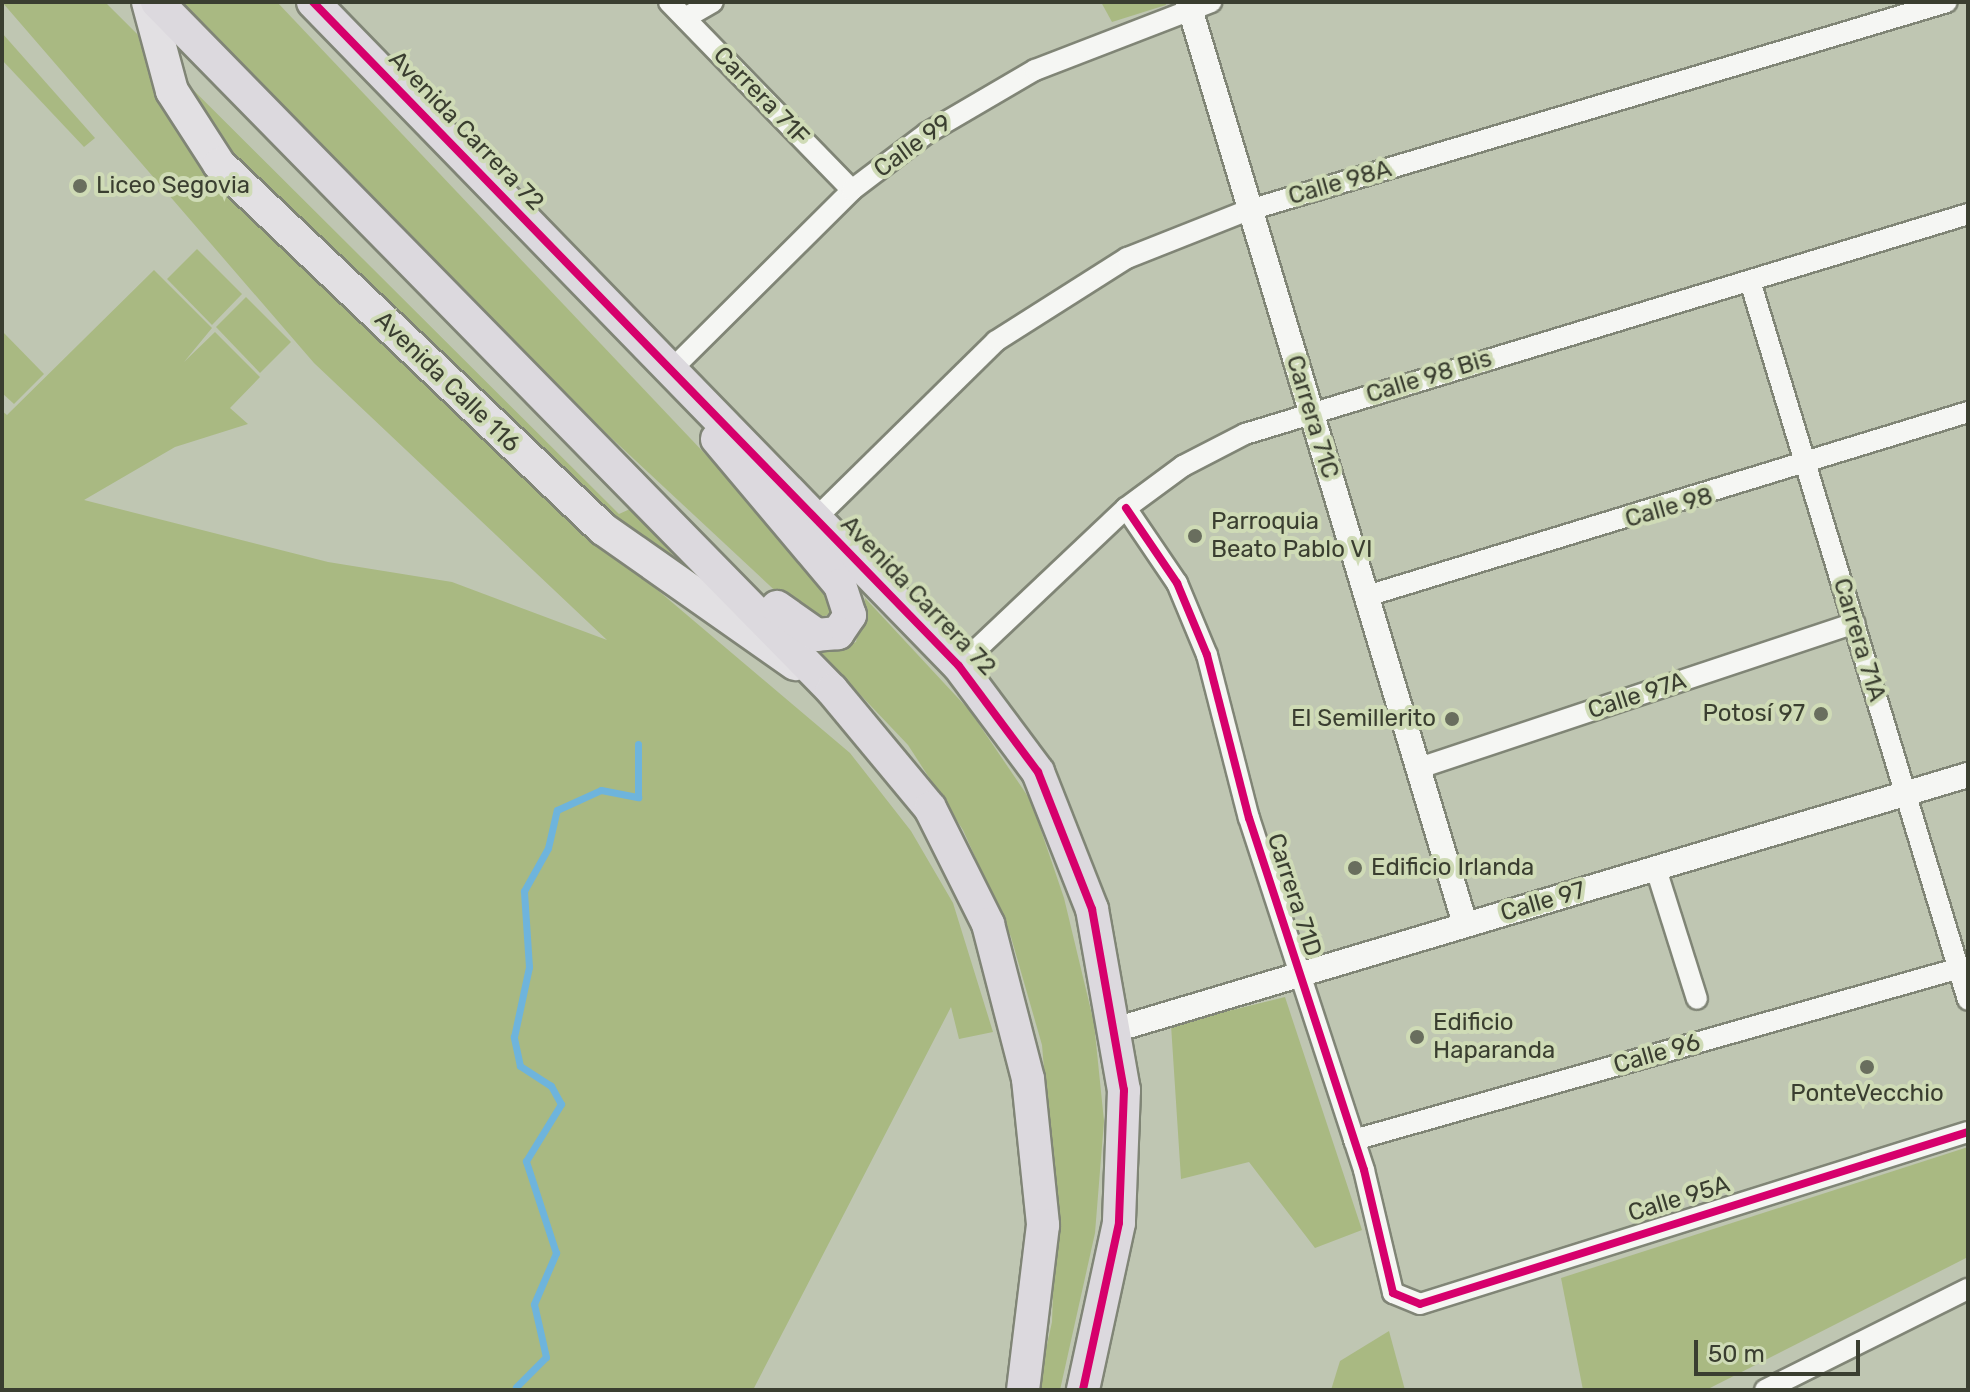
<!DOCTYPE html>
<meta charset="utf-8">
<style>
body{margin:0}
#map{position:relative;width:1970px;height:1392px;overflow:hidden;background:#bfc6b2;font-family:Rubik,sans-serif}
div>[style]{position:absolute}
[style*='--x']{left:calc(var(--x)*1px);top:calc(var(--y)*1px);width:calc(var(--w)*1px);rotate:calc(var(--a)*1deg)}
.green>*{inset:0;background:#a9b982}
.stream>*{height:7px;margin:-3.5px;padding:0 3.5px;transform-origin:3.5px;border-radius:3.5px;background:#6eb4dc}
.roads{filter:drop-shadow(2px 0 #808576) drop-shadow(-2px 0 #808576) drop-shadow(0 2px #808576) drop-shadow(0 -2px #808576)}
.minor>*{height:20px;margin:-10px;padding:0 10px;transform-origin:10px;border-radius:10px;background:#f5f6f3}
.tertiary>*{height:24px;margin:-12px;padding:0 12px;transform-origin:12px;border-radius:12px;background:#f5f6f3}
.primary>*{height:32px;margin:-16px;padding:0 16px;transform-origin:16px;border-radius:16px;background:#e2e0e3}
.trunk>*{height:32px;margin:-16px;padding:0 16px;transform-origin:16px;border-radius:16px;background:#dcd9de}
.cycleway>*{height:8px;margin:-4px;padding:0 4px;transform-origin:4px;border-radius:4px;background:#d6006c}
.dots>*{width:22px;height:22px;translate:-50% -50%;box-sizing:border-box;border:4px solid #cfdbb6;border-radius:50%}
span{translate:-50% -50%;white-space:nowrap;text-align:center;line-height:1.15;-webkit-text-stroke:8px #cfdbb6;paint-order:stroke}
.street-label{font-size:24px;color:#3a3e30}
.poi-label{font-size:24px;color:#3a3e30}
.left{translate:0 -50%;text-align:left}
.right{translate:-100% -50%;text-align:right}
.frame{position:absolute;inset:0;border:4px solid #3a3e30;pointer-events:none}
.scale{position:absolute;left:1694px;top:1340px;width:166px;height:36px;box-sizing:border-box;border:4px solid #3a3e30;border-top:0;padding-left:10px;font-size:24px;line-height:28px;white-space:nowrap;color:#3a3e30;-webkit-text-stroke:6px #cfdbb6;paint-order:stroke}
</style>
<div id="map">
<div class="green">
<i style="clip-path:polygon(2px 2px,105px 2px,619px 514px,630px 509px,703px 587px,546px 463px,405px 319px,576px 521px,850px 753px,911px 831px,953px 903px,993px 1032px,959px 1039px,951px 1007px,753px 1390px,2px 1390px,2px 411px,7px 415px,154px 270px,212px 328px,184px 362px,215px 332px,260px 377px,230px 408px,248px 424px,175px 447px,84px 500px,328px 562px,452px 582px,607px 640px,314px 363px)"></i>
<i style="clip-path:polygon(178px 2px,277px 2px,798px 552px,835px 603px,830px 614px,814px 620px,798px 612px,606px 433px)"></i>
<i style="clip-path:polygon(1101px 2px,1165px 2px,1166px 5px,1112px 22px)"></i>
<i style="clip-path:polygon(2px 33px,95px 138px,84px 147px,2px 60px)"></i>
<i style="clip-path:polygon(197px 249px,242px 294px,212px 325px,167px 279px)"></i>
<i style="clip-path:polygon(246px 297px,291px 342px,260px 373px,216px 327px)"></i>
<i style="clip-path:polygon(2px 331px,44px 374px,14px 404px,2px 393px)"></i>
<i style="clip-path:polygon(865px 598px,970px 711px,1031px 801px,1064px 898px,1094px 1023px,1104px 1121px,1095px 1233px,1060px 1390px,1037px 1390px,1052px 1322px,1056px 1209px,1042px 1045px,1011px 937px,963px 830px,908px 745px,814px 646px,832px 650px,856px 642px)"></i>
<i style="clip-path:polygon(1285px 997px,1362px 1230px,1315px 1248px,1249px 1162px,1181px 1179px,1171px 1025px)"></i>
<i style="clip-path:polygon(1968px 1147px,1968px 1257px,1706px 1390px,1583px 1390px,1561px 1278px)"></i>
<i style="clip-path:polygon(1389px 1331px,1405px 1390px,1331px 1390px,1340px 1361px)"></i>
</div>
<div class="stream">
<i style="--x:516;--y:1387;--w:42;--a:-45"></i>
<i style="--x:546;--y:1357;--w:54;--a:-102.8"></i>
<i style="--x:534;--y:1304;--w:56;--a:-66.7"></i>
<i style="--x:556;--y:1253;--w:97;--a:-108.1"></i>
<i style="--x:526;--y:1161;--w:67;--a:-58.4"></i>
<i style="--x:561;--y:1104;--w:21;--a:-119"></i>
<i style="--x:551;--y:1086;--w:37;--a:-147"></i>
<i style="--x:520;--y:1066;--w:30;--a:-102"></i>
<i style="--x:514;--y:1037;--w:72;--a:-77.9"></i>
<i style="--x:529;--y:967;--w:76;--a:-93.8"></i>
<i style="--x:524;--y:891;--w:49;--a:-60.8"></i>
<i style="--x:548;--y:848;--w:39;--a:-77"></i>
<i style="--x:557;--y:810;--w:48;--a:-24.4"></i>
<i style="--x:601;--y:790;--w:38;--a:11"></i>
<i style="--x:638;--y:797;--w:53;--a:-90"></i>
</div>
<div class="roads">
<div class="minor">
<i style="--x:669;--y:2;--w:262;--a:45.8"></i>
<i style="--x:685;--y:18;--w:32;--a:-30"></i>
<i style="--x:1750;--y:281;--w:751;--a:73.13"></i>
<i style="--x:670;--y:371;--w:257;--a:-44.8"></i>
<i style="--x:852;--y:190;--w:94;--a:-37.2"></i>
<i style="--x:927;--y:133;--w:125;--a:-30.3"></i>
<i style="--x:1035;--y:70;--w:189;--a:-21.1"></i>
<i style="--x:1126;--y:508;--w:91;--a:55.8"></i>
<i style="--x:1177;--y:583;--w:78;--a:67.4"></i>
<i style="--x:1207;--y:655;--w:168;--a:75.6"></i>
<i style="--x:1249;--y:818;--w:370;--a:71.9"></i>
<i style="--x:1364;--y:1170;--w:126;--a:76.7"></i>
<i style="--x:1393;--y:1293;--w:29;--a:22"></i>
<i style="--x:1420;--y:1304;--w:574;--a:-17.43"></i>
<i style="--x:816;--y:518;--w:252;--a:-44.5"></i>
<i style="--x:996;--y:341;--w:155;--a:-32.4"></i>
<i style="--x:1127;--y:258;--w:128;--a:-21.6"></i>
<i style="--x:1246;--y:211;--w:731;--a:-16.6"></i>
<i style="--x:1367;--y:596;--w:629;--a:-17.02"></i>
<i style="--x:959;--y:666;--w:230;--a:-43.4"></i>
<i style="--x:1126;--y:508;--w:71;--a:-36.4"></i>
<i style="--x:1183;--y:466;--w:70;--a:-27.3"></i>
<i style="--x:1245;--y:434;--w:756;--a:-16.92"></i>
<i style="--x:1419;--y:768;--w:459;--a:-18.4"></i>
<i style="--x:1656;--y:869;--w:136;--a:72.5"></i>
<i style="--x:1354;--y:1140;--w:630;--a:-15.85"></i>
<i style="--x:1765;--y:1390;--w:227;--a:-26.5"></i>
</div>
<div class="tertiary">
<i style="--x:1188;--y:2;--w:963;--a:73.28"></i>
<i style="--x:1118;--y:1029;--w:887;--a:-16.64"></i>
</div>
<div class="primary">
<i style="--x:148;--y:2;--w:92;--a:74.9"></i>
<i style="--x:172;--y:91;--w:87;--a:57.2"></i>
<i style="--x:219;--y:164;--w:530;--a:43.55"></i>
<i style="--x:603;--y:529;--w:235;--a:35.1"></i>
</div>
<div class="trunk">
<i style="--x:157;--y:2;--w:964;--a:45.55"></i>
<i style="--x:832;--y:690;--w:153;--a:50.3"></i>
<i style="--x:930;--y:808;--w:130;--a:63.4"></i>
<i style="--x:988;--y:924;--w:160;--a:75.5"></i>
<i style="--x:1028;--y:1079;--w:147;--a:84.1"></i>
<i style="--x:1043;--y:1225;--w:166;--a:96.9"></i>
<i style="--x:313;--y:2;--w:926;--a:45.79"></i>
<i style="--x:959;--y:666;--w:132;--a:53.3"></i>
<i style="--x:1038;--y:772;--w:147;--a:68.5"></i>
<i style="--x:1092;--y:909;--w:184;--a:80"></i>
<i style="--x:1124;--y:1090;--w:133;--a:92.2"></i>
<i style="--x:1119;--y:1223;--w:171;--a:102.2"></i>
<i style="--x:717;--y:439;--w:191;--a:49.9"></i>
<i style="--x:840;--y:585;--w:32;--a:72"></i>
<i style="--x:850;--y:615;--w:22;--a:124"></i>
<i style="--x:838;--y:633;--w:21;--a:175"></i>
<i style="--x:817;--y:635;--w:49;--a:-145"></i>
</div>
</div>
<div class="cycleway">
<i style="--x:313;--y:2;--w:926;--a:45.79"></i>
<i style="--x:959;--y:666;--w:132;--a:53.3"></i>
<i style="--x:1038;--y:772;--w:147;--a:68.5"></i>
<i style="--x:1092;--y:909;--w:184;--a:80"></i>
<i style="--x:1124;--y:1090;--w:133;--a:92.2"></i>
<i style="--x:1119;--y:1223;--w:171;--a:102.2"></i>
<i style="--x:1126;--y:508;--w:91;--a:55.8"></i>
<i style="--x:1177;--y:583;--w:78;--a:67.4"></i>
<i style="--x:1207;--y:655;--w:168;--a:75.6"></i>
<i style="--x:1249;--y:818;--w:370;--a:71.9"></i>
<i style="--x:1364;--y:1170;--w:126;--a:76.7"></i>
<i style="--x:1393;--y:1293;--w:29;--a:22"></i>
<i style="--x:1420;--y:1304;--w:574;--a:-17.43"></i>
</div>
<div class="dots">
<i style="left:80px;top:186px;background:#696e5e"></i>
<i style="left:1195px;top:536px;background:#696e5e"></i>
<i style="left:1821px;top:714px;background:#696e5e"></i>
<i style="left:1452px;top:719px;background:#696e5e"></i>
<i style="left:1355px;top:868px;background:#696e5e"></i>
<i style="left:1417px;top:1037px;background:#696e5e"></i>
<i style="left:1867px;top:1067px;background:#696e5e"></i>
</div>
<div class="street-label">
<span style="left:761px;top:96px;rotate:46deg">Carrera 71F</span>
<span style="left:466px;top:131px;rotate:46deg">Avenida Carrera 72</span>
<span style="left:913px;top:146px;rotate:-36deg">Calle 99</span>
<span style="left:1340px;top:183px;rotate:-16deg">Calle 98A</span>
<span style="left:1429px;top:377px;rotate:-17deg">Calle 98 Bis</span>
<span style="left:447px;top:382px;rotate:44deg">Avenida Calle 116</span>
<span style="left:1312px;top:417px;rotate:73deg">Carrera 71C</span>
<span style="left:1669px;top:508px;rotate:-16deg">Calle 98</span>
<span style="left:918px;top:596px;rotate:46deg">Avenida Carrera 72</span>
<span style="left:1859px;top:640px;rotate:73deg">Carrera 71A</span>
<span style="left:1637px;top:696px;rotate:-18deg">Calle 97A</span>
<span style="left:1294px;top:895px;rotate:72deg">Carrera 71D</span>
<span style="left:1543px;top:902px;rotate:-16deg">Calle 97</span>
<span style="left:1657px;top:1054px;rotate:-16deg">Calle 96</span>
<span style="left:1679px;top:1199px;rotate:-17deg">Calle 95A</span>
</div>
<div class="poi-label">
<span class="left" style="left:96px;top:186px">Liceo Segovia</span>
<span class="left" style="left:1211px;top:536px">Parroquia<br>Beato Pablo VI</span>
<span class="right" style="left:1805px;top:714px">Potosí 97</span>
<span class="right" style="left:1436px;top:719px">El Semillerito</span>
<span class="left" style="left:1371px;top:868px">Edificio Irlanda</span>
<span class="left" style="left:1433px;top:1037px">Edificio<br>Haparanda</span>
<span style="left:1867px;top:1094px">PonteVecchio</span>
</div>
<div class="frame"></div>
<div class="scale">50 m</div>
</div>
